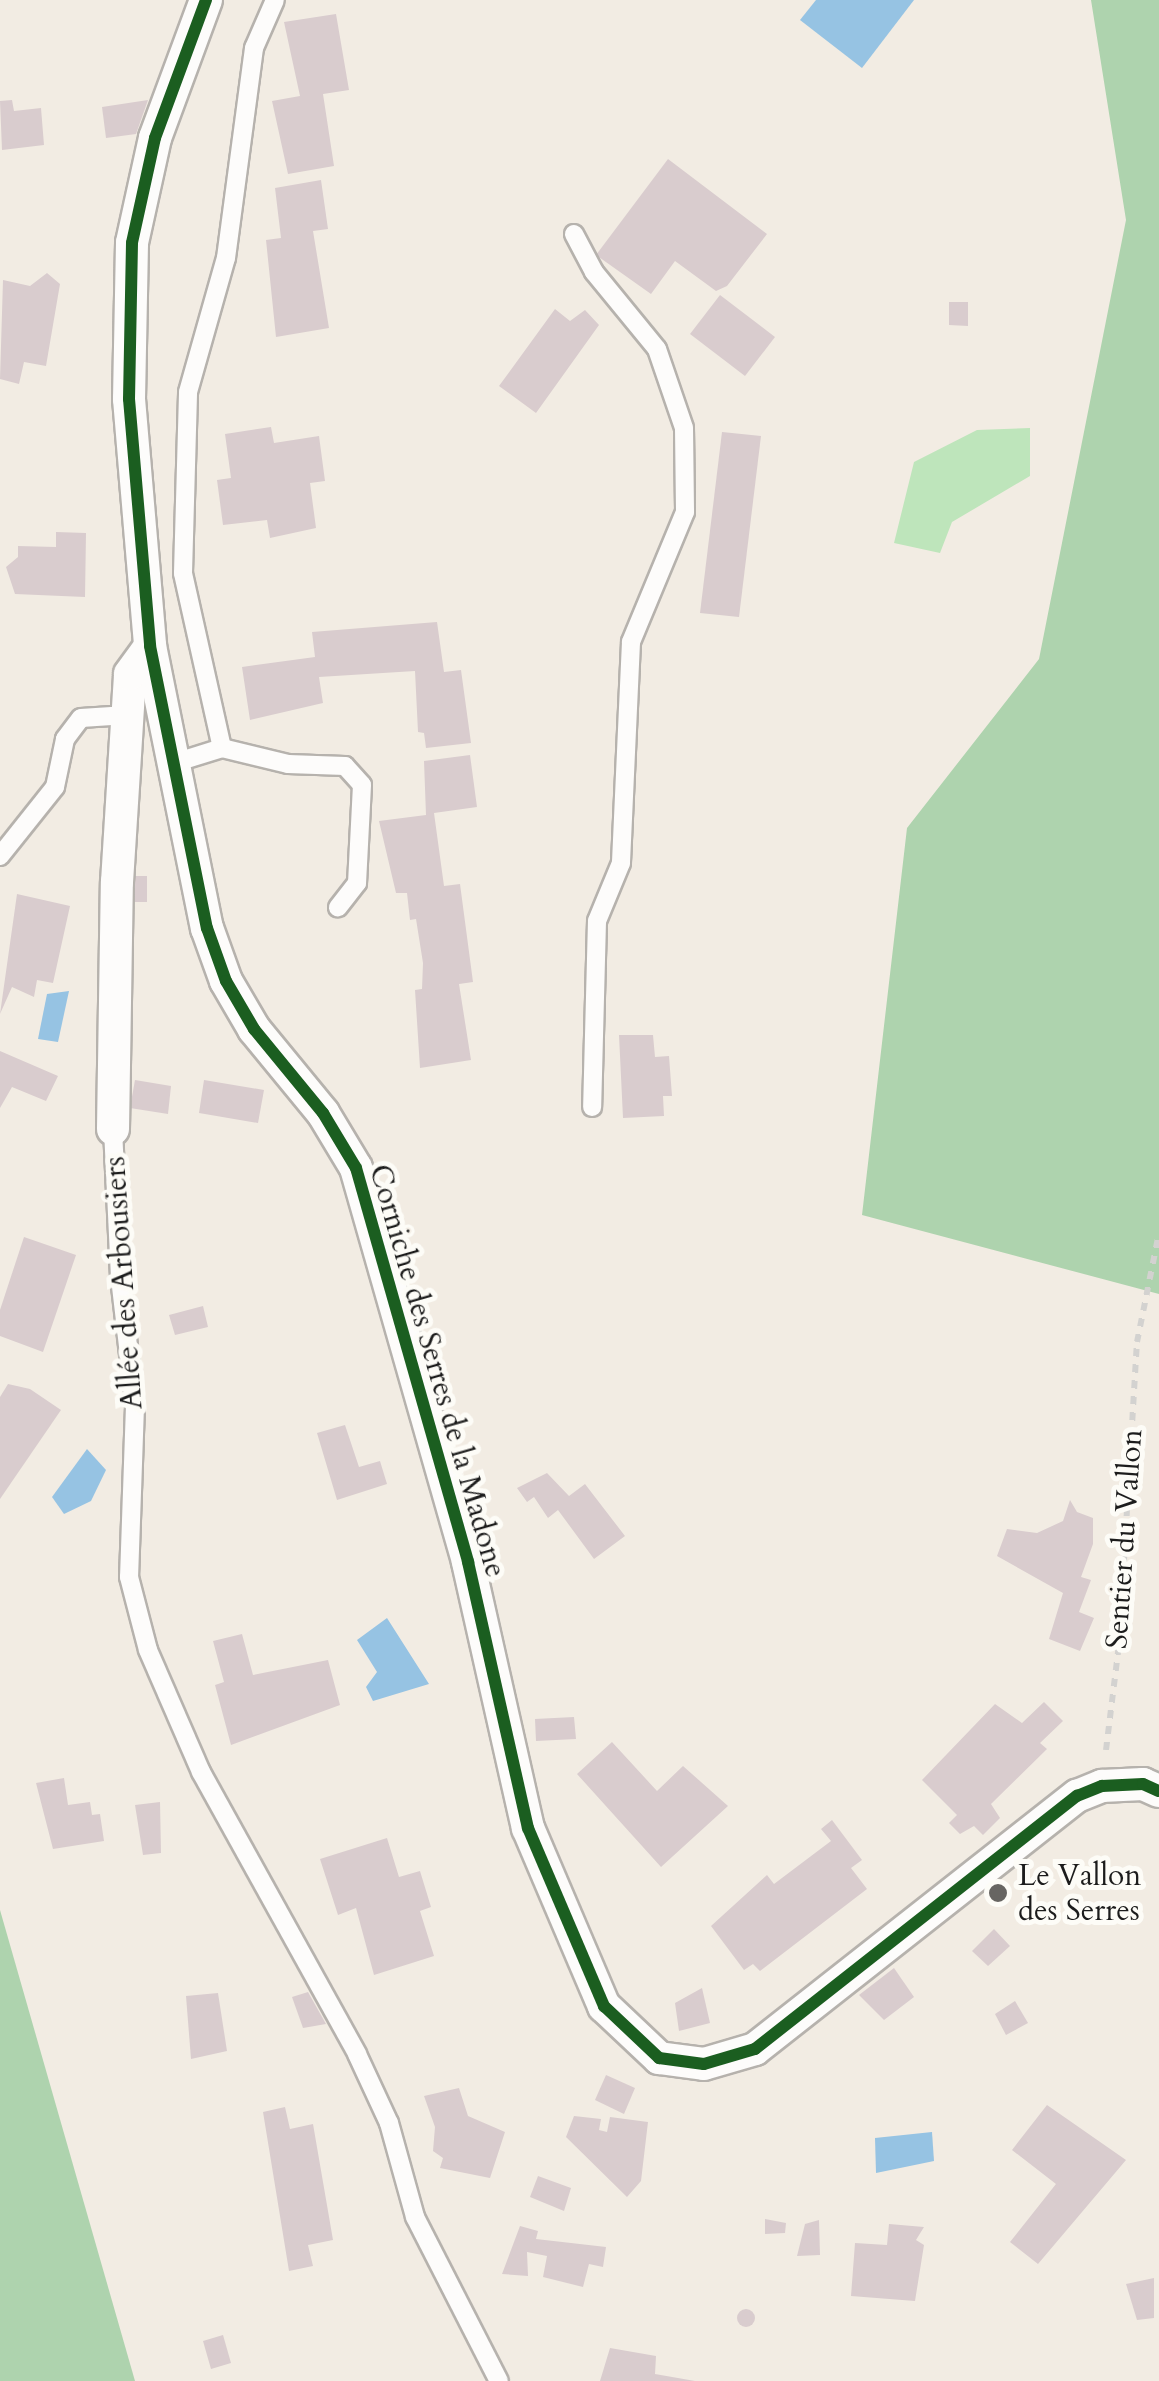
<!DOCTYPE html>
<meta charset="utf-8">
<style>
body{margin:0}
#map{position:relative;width:1159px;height:2381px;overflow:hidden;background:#f2ece3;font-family:Cardo,serif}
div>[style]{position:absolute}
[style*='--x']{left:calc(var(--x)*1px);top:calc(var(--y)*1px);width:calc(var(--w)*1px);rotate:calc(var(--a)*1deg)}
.green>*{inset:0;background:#bee5bb}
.forest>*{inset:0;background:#aed3ae}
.water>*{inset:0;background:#96c3e3}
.building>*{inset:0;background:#d9ccce}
.round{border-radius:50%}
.path>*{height:6px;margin-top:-3px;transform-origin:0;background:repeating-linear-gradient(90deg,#d3d2d0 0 8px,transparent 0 16px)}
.roads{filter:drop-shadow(2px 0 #b6b2ad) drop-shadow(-2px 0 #b6b2ad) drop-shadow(0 2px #b6b2ad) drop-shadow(0 -2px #b6b2ad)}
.lane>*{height:18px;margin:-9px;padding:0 9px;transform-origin:9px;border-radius:9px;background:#fdfcfb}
.street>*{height:32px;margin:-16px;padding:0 16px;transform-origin:16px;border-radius:16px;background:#fdfcfb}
.cycleway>*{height:12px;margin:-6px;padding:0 6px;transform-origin:6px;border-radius:6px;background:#1b5e20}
.dots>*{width:28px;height:28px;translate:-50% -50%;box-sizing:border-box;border:5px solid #fdfcf7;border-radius:50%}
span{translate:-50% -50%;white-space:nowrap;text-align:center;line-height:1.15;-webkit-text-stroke:10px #fdfcf7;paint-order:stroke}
.street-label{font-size:30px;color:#1c1c1c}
.poi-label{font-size:30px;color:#1c1c1c}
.left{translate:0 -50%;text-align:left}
</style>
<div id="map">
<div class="green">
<i style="clip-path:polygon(1030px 428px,1030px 476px,952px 522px,940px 553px,894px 543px,914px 462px,977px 430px)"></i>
</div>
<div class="forest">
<i style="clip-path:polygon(1091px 0,1159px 0,1159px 1294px,862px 1215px,907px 828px,1039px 659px,1126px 220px)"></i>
<i style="clip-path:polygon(0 1910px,135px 2381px,0 2381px)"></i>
</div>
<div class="water">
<i style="clip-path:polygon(816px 0,914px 0,862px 68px,800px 20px)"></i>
<i style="clip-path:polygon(69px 991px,58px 1042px,38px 1039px,47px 994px)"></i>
<i style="clip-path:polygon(87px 1449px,106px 1470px,91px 1501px,64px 1514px,52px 1497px)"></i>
<i style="clip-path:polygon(387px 1618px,429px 1684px,373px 1701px,366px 1687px,377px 1672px,357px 1640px)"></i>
<i style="clip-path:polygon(932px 2132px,934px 2161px,876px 2173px,875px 2138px)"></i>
</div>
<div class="building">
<i style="clip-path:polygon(336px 14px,349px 90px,323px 94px,334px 166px,288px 174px,272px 101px,300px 96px,284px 22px)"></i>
<i style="clip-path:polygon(12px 100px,14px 111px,41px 108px,44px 145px,2px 150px,0 101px)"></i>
<i style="clip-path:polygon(148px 100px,136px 134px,106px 138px,102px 107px)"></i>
<i style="clip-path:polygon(668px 159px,767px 234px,727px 286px,716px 291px,675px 261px,651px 294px,596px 255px)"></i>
<i style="clip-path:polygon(321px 180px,328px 229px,313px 231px,329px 328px,276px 337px,266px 240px,281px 238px,275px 188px)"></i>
<i style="clip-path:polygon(47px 273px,60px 284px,46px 366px,24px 362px,19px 384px,0 379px,3px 280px,30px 286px)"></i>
<i style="clip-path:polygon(720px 295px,775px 337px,745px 376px,690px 334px)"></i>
<i style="clip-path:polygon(949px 302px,968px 302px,968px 326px,949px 325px)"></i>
<i style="clip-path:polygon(555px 309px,570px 321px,585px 310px,599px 325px,536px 413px,499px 386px)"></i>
<i style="clip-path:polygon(271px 427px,274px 443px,319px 436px,325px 481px,310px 483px,316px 528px,270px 538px,267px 520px,223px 525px,217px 480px,231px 478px,225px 434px)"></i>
<i style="clip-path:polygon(722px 432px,761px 436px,739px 617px,700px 613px)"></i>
<i style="clip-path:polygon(56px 532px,86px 533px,85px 597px,15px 594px,6px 567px,18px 557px,18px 546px,56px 547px)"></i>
<i style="clip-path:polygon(437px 622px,444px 672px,461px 670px,471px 743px,426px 748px,424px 733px,418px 732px,415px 671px,319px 677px,323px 703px,250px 720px,242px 667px,315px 657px,312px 632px)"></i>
<i style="clip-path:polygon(470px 755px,477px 807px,434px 813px,444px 886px,460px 884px,473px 982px,459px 984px,471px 1060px,420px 1068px,415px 990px,422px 989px,423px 963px,416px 919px,410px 920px,407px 893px,396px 893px,379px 821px,426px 815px,424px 761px)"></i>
<i style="clip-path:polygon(132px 876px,147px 876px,147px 902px,132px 902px)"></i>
<i style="clip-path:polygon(17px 894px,70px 906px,53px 983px,37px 980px,34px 997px,12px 987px,0 1014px)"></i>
<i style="clip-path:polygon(619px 1035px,653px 1035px,655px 1057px,669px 1056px,672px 1096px,663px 1096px,664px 1116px,623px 1118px)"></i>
<i style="clip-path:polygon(0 1051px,58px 1076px,46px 1101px,12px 1087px,0 1108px)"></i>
<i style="clip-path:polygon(135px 1080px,171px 1086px,168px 1114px,130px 1108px)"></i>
<i style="clip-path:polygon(204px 1080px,264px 1090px,258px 1123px,199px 1113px)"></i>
<i style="clip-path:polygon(24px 1237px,76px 1255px,43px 1352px,0 1336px,0 1310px)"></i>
<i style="clip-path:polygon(203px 1306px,208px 1327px,175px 1335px,169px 1315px)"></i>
<i style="clip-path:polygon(8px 1384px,30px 1389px,61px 1410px,0 1499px,0 1397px)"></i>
<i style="clip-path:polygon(345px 1425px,359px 1467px,380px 1461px,387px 1484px,337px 1500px,317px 1433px)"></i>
<i style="clip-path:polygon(547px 1473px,569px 1496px,585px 1484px,625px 1536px,594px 1559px,558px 1510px,548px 1518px,534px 1497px,527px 1502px,517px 1488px)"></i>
<i style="clip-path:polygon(1070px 1500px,1077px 1512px,1093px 1518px,1093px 1544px,1081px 1577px,1091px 1580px,1079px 1612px,1094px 1618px,1080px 1651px,1049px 1639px,1063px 1593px,997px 1556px,1007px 1529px,1037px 1533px,1063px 1521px)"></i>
<i style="clip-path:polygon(242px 1634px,253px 1675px,328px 1660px,340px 1705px,231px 1745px,215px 1685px,224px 1682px,213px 1641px)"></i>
<i style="clip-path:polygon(1044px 1702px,1063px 1721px,1040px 1743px,1047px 1749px,991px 1804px,1000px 1818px,983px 1835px,974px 1826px,960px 1834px,949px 1823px,957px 1815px,922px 1780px,995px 1704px,1022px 1723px)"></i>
<i style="clip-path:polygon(574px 1717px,576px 1739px,536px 1741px,535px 1719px)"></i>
<i style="clip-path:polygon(612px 1742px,657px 1791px,683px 1766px,728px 1806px,661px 1867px,577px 1774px)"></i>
<i style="clip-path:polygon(64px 1778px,68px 1805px,90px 1802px,92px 1815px,100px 1814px,104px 1841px,53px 1849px,36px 1783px)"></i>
<i style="clip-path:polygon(160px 1802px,161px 1853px,143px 1855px,135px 1805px)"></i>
<i style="clip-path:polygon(832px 1820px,862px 1860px,851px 1868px,867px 1889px,760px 1971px,753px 1964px,744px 1970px,711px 1926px,767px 1875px,774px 1884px,831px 1841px,821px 1829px)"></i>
<i style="clip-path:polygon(387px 1838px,399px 1877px,420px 1871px,431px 1907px,420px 1911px,434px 1956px,374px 1975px,356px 1908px,338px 1915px,320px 1859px)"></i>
<i style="clip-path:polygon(994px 1929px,1010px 1946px,988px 1966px,972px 1951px)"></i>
<i style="clip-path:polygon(894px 1968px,914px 1997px,884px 2020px,859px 1995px)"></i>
<i style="clip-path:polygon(702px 1988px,710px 2023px,679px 2031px,675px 2003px)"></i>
<i style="clip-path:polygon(308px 1992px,326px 2024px,303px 2028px,292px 1997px)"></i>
<i style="clip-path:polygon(218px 1993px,227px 2051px,191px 2059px,186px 1996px)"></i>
<i style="clip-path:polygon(1015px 2001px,1028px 2023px,1006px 2035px,995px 2014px)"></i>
<i style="clip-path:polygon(606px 2075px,635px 2088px,624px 2114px,595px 2100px)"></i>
<i style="clip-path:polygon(459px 2088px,468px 2116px,505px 2132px,490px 2178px,440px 2168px,443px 2158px,433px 2151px,435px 2127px,424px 2096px)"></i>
<i style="clip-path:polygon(1047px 2105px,1126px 2160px,1038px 2264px,1010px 2242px,1056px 2184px,1012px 2150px)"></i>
<i style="clip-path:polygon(285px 2107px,290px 2129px,313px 2124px,333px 2240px,308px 2245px,313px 2266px,289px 2271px,263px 2112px)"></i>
<i style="clip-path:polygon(574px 2116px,601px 2119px,599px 2130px,607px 2132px,610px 2117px,648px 2122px,641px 2181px,627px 2197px,566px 2137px)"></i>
<i style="clip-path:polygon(538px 2176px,571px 2188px,564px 2211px,530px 2197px)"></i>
<i style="clip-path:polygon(765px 2219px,786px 2223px,785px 2233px,765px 2234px)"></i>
<i style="clip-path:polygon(819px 2220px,820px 2255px,797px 2256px,805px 2224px)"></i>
<i style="clip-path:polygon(889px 2224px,924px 2227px,916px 2240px,924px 2245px,915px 2301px,851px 2296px,855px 2243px,887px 2245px)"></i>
<i style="clip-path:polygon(520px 2226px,538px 2231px,536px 2239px,606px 2247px,603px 2267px,589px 2264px,583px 2287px,543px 2277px,547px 2256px,527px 2252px,528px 2276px,502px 2274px)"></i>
<i style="clip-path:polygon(1154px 2278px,1154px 2318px,1137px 2320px,1126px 2284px)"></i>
<i class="round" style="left:737px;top:2309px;width:18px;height:18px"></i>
<i style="clip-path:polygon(223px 2335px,231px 2363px,211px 2369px,203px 2341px)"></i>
<i style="clip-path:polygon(610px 2348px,656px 2356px,655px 2374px,695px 2381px,600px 2381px)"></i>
</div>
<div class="path">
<i style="--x:1106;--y:1750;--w:107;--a:-83"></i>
<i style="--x:1119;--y:1644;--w:303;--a:-86.6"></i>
<i style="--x:1137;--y:1342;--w:111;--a:-78.6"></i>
</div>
<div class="roads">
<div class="lane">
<i style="--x:574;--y:234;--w:43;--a:62.2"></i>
<i style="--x:594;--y:272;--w:99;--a:50.7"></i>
<i style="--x:657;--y:349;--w:83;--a:71.1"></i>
<i style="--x:684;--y:428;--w:84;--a:89.3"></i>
<i style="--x:685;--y:512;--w:141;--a:112.6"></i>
<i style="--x:631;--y:642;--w:221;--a:92.6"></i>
<i style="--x:621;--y:863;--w:63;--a:112.5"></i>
<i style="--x:597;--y:921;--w:186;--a:91.5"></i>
<i style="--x:222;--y:748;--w:68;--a:13.6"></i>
<i style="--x:288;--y:764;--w:57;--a:2"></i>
<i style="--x:345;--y:766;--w:25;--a:48"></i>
<i style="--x:362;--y:785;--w:98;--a:92.9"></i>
<i style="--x:357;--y:883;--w:31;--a:128"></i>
<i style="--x:174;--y:763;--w:50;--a:-17.4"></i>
<i style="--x:222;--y:748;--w:179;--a:-102.6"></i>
<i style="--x:183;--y:573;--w:181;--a:-88.4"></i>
<i style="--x:188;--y:392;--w:139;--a:-74.2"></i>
<i style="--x:226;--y:258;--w:212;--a:-82.4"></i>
<i style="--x:254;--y:48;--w:52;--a:-66.4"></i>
<i style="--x:0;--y:856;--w:88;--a:-51.4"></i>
<i style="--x:55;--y:787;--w:49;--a:-78.2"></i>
<i style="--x:65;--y:739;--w:26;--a:-53"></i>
<i style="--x:81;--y:718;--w:46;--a:-3.7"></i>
<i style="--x:113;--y:1129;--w:149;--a:87.3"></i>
<i style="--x:120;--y:1278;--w:129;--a:83.3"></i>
<i style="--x:135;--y:1406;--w:171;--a:92"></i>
<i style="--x:129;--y:1577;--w:75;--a:75.4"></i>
<i style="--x:148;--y:1650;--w:133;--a:66.5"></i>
<i style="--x:201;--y:1772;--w:322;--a:61"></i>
<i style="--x:357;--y:2054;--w:76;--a:65.1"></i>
<i style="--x:389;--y:2123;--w:98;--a:74.5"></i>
<i style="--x:415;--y:2217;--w:184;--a:62.9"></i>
</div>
<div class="street">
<i style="--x:206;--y:0;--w:147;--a:110.3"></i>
<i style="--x:155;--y:138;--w:107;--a:102.4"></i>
<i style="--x:132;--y:243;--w:156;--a:91.1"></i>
<i style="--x:129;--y:399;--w:248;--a:85.1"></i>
<i style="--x:150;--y:646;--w:288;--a:78.6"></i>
<i style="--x:207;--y:928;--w:56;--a:70.3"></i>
<i style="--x:226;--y:981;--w:56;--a:59.7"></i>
<i style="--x:254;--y:1029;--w:109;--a:50.6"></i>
<i style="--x:323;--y:1113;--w:64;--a:59"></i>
<i style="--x:356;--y:1168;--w:410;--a:74.1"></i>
<i style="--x:468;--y:1562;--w:273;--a:77.3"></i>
<i style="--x:528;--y:1828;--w:194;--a:66.9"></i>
<i style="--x:604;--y:2006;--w:76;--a:43.4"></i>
<i style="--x:659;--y:2058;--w:45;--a:7.6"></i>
<i style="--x:704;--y:2064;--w:53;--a:-16.4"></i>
<i style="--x:755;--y:2049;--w:410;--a:-38.2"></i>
<i style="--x:1077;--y:1796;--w:27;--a:-22"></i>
<i style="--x:1102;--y:1786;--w:41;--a:-2.8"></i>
<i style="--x:1143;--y:1784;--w:17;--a:24"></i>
<i style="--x:113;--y:1129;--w:247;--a:-89.1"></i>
<i style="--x:117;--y:882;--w:208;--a:-86.4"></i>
<i style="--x:130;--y:674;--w:34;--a:-54"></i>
</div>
</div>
<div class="cycleway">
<i style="--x:206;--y:0;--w:147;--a:110.3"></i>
<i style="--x:155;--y:138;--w:107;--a:102.4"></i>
<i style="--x:132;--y:243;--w:156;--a:91.1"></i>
<i style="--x:129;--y:399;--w:248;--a:85.1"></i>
<i style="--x:150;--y:646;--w:288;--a:78.6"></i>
<i style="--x:207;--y:928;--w:56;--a:70.3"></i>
<i style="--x:226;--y:981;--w:56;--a:59.7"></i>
<i style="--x:254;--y:1029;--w:109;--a:50.6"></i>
<i style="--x:323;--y:1113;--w:64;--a:59"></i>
<i style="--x:356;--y:1168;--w:410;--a:74.1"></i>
<i style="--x:468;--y:1562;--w:273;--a:77.3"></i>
<i style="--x:528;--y:1828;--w:194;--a:66.9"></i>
<i style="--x:604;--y:2006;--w:76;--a:43.4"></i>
<i style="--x:659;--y:2058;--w:45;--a:7.6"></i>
<i style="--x:704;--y:2064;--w:53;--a:-16.4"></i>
<i style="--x:755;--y:2049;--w:410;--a:-38.2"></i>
<i style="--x:1077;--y:1796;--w:27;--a:-22"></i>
<i style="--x:1102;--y:1786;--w:41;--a:-2.8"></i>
<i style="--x:1143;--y:1784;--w:17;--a:24"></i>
</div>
<div class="dots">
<i style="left:998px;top:1893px;background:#676562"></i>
</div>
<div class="street-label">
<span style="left:124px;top:1283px;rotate:-94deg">Allée des Arbousiers</span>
<span style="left:437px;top:1371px;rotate:74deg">Corniche des Serres de la Madone</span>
<span style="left:1125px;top:1539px;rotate:-86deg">Sentier du Vallon</span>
</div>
<div class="poi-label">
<span class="left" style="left:1018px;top:1893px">Le Vallon<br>des Serres</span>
</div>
</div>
